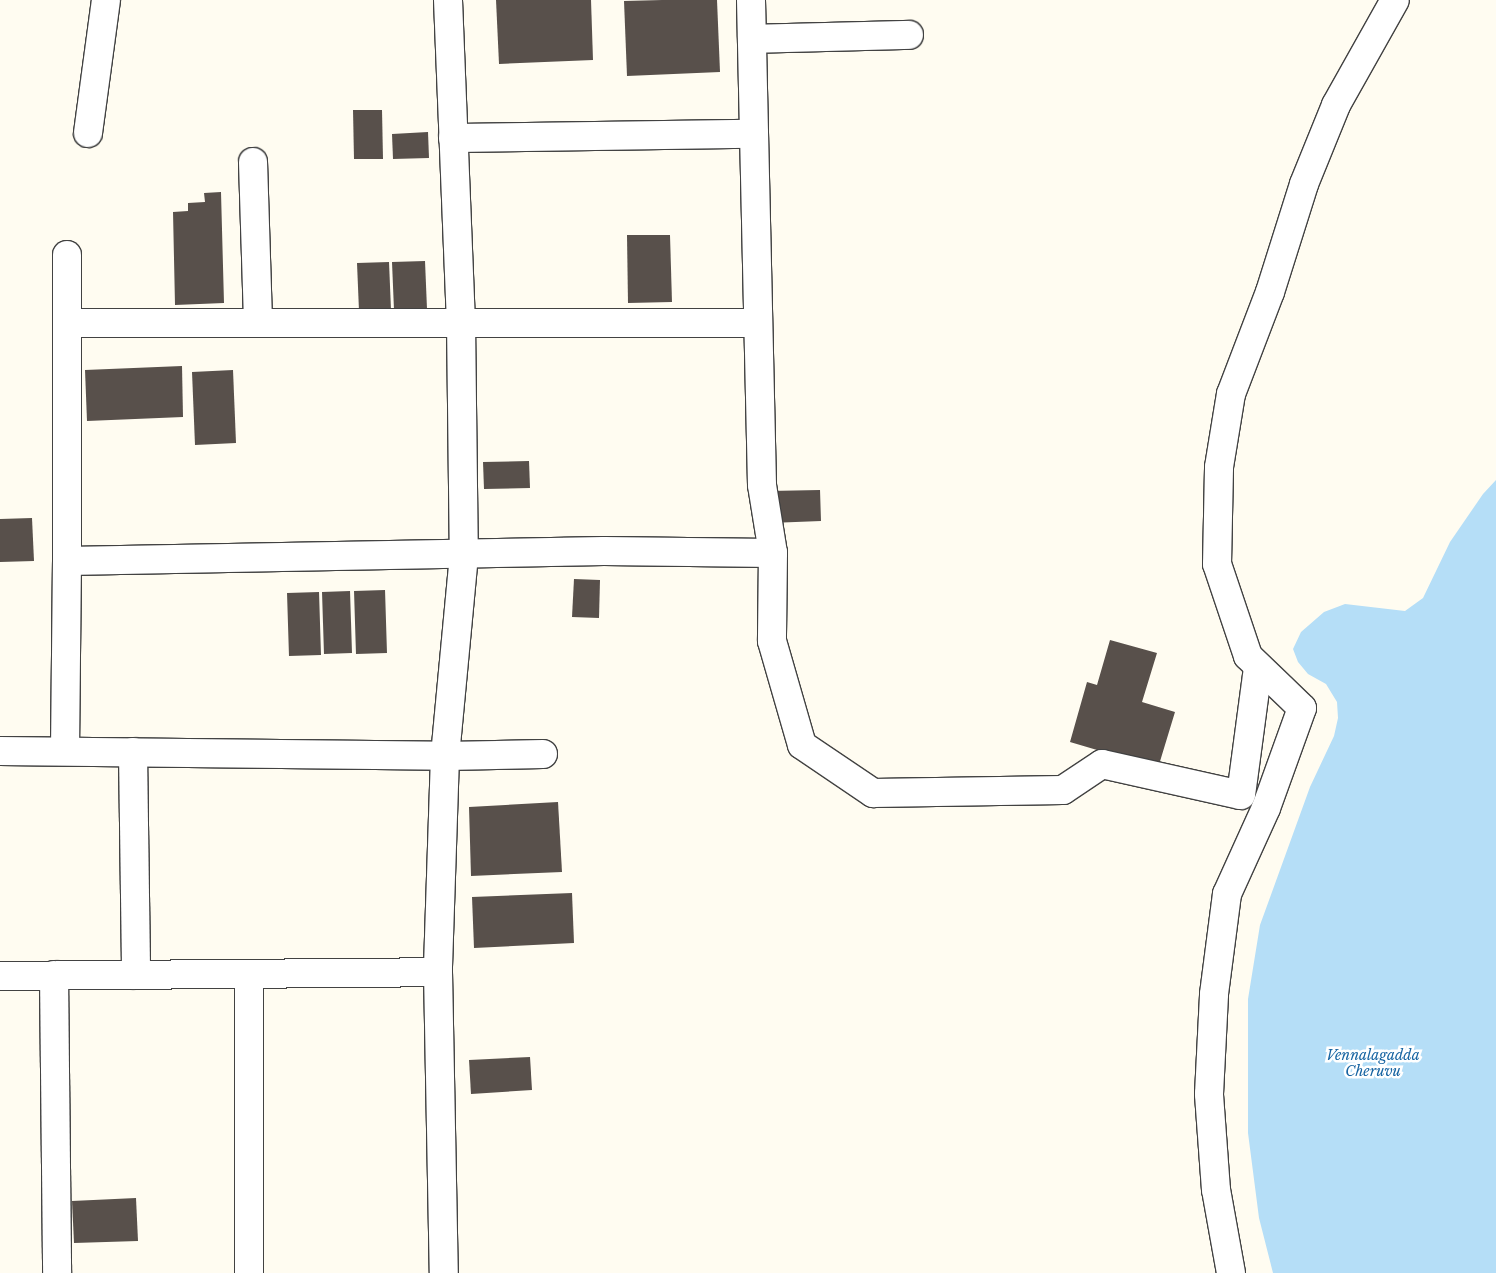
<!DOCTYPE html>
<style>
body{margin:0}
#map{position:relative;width:1496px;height:1273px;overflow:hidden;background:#fffcf1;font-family:"Libre Baskerville",serif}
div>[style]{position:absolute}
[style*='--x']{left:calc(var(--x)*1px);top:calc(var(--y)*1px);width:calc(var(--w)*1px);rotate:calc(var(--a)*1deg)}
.water>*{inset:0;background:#b5def7}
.building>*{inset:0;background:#58504b}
.roads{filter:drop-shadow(1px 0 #424242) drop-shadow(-1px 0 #424242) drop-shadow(0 1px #424242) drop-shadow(0 -1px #424242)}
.street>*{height:28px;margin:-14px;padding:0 14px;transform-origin:14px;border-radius:14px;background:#fff}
span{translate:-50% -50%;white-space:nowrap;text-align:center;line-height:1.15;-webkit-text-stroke:5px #fff;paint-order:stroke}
.water-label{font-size:14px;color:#1764a2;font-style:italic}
</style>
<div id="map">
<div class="water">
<i style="clip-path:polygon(1496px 480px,1496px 1273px,1273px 1273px,1259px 1218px,1248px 1133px,1248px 999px,1260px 925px,1310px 787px,1334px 736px,1338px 718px,1337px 702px,1326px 684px,1308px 674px,1298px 662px,1293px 649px,1301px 632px,1324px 612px,1345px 604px,1405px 611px,1423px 598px,1450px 542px,1483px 494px)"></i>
</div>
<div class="building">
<i style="clip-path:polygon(496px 0,591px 0,593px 60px,499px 64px)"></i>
<i style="clip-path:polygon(662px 0,717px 0,720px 72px,627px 76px,624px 1px)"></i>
<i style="clip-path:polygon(353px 110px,382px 110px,383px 159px,354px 159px)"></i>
<i style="clip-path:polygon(428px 132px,429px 158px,393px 159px,392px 134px)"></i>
<i style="clip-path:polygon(221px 192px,224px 303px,175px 305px,173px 212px,188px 211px,188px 203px,205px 202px,204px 193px)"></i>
<i style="clip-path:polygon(627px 235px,670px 235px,672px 302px,628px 303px)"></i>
<i style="clip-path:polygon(425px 261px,427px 309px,394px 310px,392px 262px)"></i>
<i style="clip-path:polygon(389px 262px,391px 310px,359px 311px,357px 263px)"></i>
<i style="clip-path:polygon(182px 366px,183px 417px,87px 421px,85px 370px)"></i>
<i style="clip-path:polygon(233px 370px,236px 443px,195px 445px,192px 372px)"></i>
<i style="clip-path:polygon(529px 461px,530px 488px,484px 489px,483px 462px)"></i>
<i style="clip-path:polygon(820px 490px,821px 521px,770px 523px,769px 491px)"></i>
<i style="clip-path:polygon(32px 518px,34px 561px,0 562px,0 519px)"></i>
<i style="clip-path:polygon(574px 579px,600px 580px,599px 618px,572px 617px)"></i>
<i style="clip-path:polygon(385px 590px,387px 653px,356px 654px,354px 591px)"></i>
<i style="clip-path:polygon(350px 591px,352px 653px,324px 654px,322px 592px)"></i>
<i style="clip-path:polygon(319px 592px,321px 655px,289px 656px,287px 593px)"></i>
<i style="clip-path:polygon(1110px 640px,1157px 653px,1142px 702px,1175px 712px,1158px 768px,1070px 742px,1087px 682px,1097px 685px)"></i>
<i style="clip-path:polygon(558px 802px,562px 872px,471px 876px,469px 807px)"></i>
<i style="clip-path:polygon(572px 893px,574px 943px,474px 948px,472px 897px)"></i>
<i style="clip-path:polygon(530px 1057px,532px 1090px,471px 1094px,469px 1060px)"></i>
<i style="clip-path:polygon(136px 1198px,138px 1241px,74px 1243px,72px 1201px)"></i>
</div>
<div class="roads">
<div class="street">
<i style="--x:448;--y:0;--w:322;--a:87.7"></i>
<i style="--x:461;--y:322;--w:233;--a:89.3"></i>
<i style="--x:464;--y:555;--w:202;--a:95.4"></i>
<i style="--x:445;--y:756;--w:98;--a:-1.2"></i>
<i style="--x:752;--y:39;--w:157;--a:-1.5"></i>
<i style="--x:88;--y:133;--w:134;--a:-82.3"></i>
<i style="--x:453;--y:138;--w:301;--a:-0.8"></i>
<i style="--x:253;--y:162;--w:159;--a:88.2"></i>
<i style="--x:67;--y:323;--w:690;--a:0"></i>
<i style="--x:773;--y:553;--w:88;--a:90.7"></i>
<i style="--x:772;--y:641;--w:108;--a:73.9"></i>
<i style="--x:802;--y:745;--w:86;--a:34.1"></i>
<i style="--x:873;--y:793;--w:190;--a:-0.9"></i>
<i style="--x:1063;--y:790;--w:47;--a:-33.7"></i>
<i style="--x:1102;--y:764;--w:142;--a:12.6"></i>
<i style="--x:1241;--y:795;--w:129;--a:-82.4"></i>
<i style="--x:67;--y:561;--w:537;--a:-1.07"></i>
<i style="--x:604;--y:551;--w:169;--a:0.7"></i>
<i style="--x:773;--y:553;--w:69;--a:-99.2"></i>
<i style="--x:762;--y:485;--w:485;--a:-91.3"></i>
<i style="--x:0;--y:751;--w:445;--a:0.6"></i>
<i style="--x:445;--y:756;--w:216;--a:91.9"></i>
<i style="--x:438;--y:972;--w:301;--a:88.9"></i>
<i style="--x:65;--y:751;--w:190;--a:-89.4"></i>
<i style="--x:67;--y:561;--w:306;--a:-90"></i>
<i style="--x:133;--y:752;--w:223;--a:89.2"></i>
<i style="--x:54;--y:975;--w:298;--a:89.4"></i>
<i style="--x:0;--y:976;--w:438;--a:-0.5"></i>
<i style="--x:249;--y:1273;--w:299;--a:-90"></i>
<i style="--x:1231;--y:1273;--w:84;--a:-100.2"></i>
<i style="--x:1216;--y:1190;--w:96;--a:-94.2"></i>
<i style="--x:1209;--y:1094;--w:100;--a:-87.1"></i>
<i style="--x:1214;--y:994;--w:101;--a:-82.6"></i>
<i style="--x:1227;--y:894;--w:94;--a:-65.6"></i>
<i style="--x:1266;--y:808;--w:106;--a:-70.2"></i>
<i style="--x:1302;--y:708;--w:75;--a:-136.1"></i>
<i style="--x:1248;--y:656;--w:97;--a:-108.6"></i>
<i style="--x:1217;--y:564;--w:97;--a:-88.8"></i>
<i style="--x:1219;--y:467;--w:74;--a:-80.7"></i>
<i style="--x:1231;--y:394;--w:109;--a:-69.1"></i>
<i style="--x:1270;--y:292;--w:113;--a:-72.5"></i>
<i style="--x:1304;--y:184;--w:85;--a:-67.9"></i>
<i style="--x:1336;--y:105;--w:120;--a:-60.7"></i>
</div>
</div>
<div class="water-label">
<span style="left:1373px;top:1063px">Vennalagadda<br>Cheruvu</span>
</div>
</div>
